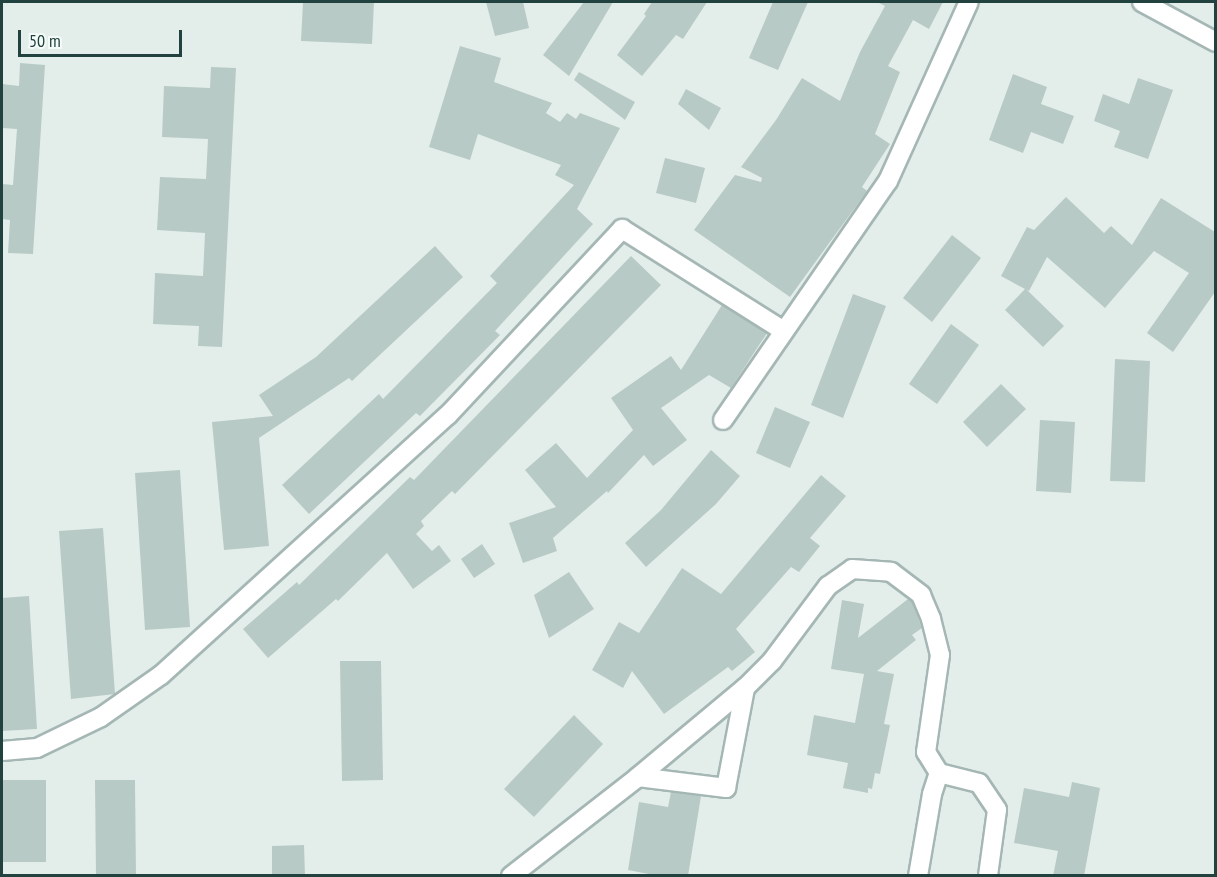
<!DOCTYPE html>
<style>
body{margin:0}
#map{position:relative;width:1217px;height:877px;overflow:hidden;background:#e3eeeb;font-family:"PT Sans Narrow",sans-serif}
div>[style]{position:absolute}
[style*='--x']{left:calc(var(--x)*1px);top:calc(var(--y)*1px);width:calc(var(--w)*1px);rotate:calc(var(--a)*1deg)}
.building>*{inset:0;background:#b8cac5}
.roads{filter:drop-shadow(2px 0 #a5b7b4) drop-shadow(-2px 0 #a5b7b4) drop-shadow(0 2px #a5b7b4) drop-shadow(0 -2px #a5b7b4)}
.street>*{height:18px;margin:-9px;padding:0 9px;transform-origin:9px;border-radius:9px;background:#fff}
span{translate:-50% -50%;white-space:nowrap;text-align:center;line-height:1.15;-webkit-text-stroke:5px #f4faf8;paint-order:stroke}
.frame{position:absolute;inset:0;border:3px solid #21423e;pointer-events:none}
.scale{position:absolute;left:18px;top:30px;width:164px;height:27px;box-sizing:border-box;border:3px solid #21423e;border-top:0;padding-left:8px;font-size:18px;line-height:21px;white-space:nowrap;color:#21423e;-webkit-text-stroke:4px #f4faf8;paint-order:stroke}
</style>
<div id="map">
<div class="building">
<i style="clip-path:polygon(303px 2px,374px 2px,372px 44px,301px 41px)"></i>
<i style="clip-path:polygon(486px 2px,523px 2px,529px 28px,495px 36px)"></i>
<i style="clip-path:polygon(584px 2px,613px 2px,569px 76px,543px 55px)"></i>
<i style="clip-path:polygon(652px 2px,707px 2px,683px 39px,676px 35px,642px 76px,617px 55px,646px 16px,644px 14px)"></i>
<i style="clip-path:polygon(773px 2px,808px 2px,778px 70px,749px 58px)"></i>
<i style="clip-path:polygon(877px 2px,943px 2px,929px 29px,913px 20px,888px 66px,900px 72px,875px 134px,890px 144px,862px 187px,867px 191px,790px 297px,694px 230px,735px 175px,761px 182px,762px 178px,741px 167px,776px 120px,802px 78px,840px 101px,860px 52px,885px 6px)"></i>
<i style="clip-path:polygon(460px 46px,501px 58px,494px 82px,552px 103px,546px 113px,560px 122px,567px 113px,576px 119px,580px 113px,620px 128px,577px 209px,593px 224px,495px 331px,500px 335px,420px 416px,416px 413px,309px 514px,282px 485px,379px 394px,383px 399px,497px 283px,490px 276px,574px 185px,555px 175px,561px 165px,478px 134px,470px 160px,429px 147px)"></i>
<i style="clip-path:polygon(20px 63px,45px 65px,33px 254px,8px 253px,10px 220px,2px 219px,2px 184px,13px 185px,17px 129px,2px 128px,2px 84px,19px 86px)"></i>
<i style="clip-path:polygon(211px 67px,236px 68px,222px 347px,198px 346px,199px 326px,153px 324px,155px 273px,203px 276px,205px 233px,157px 230px,160px 177px,206px 179px,208px 139px,162px 137px,164px 86px,210px 88px)"></i>
<i style="clip-path:polygon(579px 72px,635px 102px,625px 120px,574px 80px)"></i>
<i style="clip-path:polygon(1013px 74px,1047px 87px,1041px 104px,1074px 116px,1063px 144px,1031px 132px,1023px 153px,989px 140px)"></i>
<i style="clip-path:polygon(1138px 78px,1173px 90px,1148px 159px,1114px 147px,1120px 131px,1094px 121px,1103px 94px,1129px 104px)"></i>
<i style="clip-path:polygon(686px 89px,721px 108px,709px 130px,678px 104px)"></i>
<i style="clip-path:polygon(665px 158px,705px 168px,696px 203px,656px 193px)"></i>
<i style="clip-path:polygon(1066px 197px,1104px 233px,1111px 226px,1132px 245px,1161px 198px,1215px 232px,1215px 292px,1173px 352px,1147px 333px,1189px 273px,1154px 251px,1105px 308px,1047px 257px,1029px 291px,1026px 289px,1064px 326px,1043px 347px,1005px 310px,1025px 289px,1001px 276px,1027px 227px,1034px 230px)"></i>
<i style="clip-path:polygon(952px 235px,981px 258px,932px 322px,903px 298px)"></i>
<i style="clip-path:polygon(435px 246px,463px 277px,352px 381px,349px 378px,259px 438px,269px 546px,224px 550px,212px 422px,273px 416px,259px 395px,316px 357px)"></i>
<i style="clip-path:polygon(631px 256px,661px 285px,455px 494px,452px 491px,421px 521px,424px 526px,416px 534px,432px 551px,439px 545px,451px 561px,413px 589px,387px 553px,338px 601px,336px 599px,268px 658px,243px 629px,297px 582px,299px 585px,410px 477px,414px 480px)"></i>
<i style="clip-path:polygon(853px 294px,886px 306px,843px 418px,811px 405px)"></i>
<i style="clip-path:polygon(722px 305px,767px 333px,731px 388px,709px 375px,661px 408px,687px 440px,653px 466px,644px 455px,608px 493px,607px 491px,553px 538px,557px 551px,523px 563px,509px 523px,556px 507px,525px 470px,556px 443px,587px 478px,633px 430px,611px 398px,671px 356px,681px 370px)"></i>
<i style="clip-path:polygon(951px 324px,979px 345px,937px 404px,909px 384px)"></i>
<i style="clip-path:polygon(1115px 359px,1150px 361px,1145px 482px,1110px 481px)"></i>
<i style="clip-path:polygon(1001px 384px,1026px 409px,987px 447px,963px 422px)"></i>
<i style="clip-path:polygon(775px 407px,810px 422px,790px 468px,756px 453px)"></i>
<i style="clip-path:polygon(1040px 420px,1075px 422px,1071px 493px,1036px 491px)"></i>
<i style="clip-path:polygon(711px 450px,740px 476px,716px 504px,646px 567px,625px 543px,661px 510px)"></i>
<i style="clip-path:polygon(180px 470px,190px 627px,145px 630px,135px 473px)"></i>
<i style="clip-path:polygon(821px 475px,846px 496px,810px 538px,820px 546px,799px 572px,791px 567px,736px 629px,755px 652px,732px 671px,728px 667px,664px 714px,632px 671px,623px 688px,592px 670px,619px 622px,639px 633px,682px 568px,721px 594px)"></i>
<i style="clip-path:polygon(103px 528px,115px 694px,71px 699px,59px 531px)"></i>
<i style="clip-path:polygon(482px 544px,495px 564px,474px 578px,461px 559px)"></i>
<i style="clip-path:polygon(569px 572px,594px 609px,549px 638px,534px 595px)"></i>
<i style="clip-path:polygon(29px 596px,37px 729px,2px 731px,2px 598px)"></i>
<i style="clip-path:polygon(908px 599px,912px 602px,922px 628px,912px 635px,916px 640px,877px 671px,894px 674px,884px 724px,890px 725px,880px 774px,875px 773px,872px 789px,868px 788px,868px 793px,843px 788px,848px 763px,807px 755px,814px 715px,855px 723px,864px 674px,831px 669px,842px 600px,864px 604px,858px 638px)"></i>
<i style="clip-path:polygon(340px 661px,381px 661px,383px 780px,342px 781px)"></i>
<i style="clip-path:polygon(574px 715px,603px 744px,534px 817px,504px 789px)"></i>
<i style="clip-path:polygon(2px 780px,46px 780px,46px 862px,2px 862px)"></i>
<i style="clip-path:polygon(95px 780px,135px 780px,136px 876px,96px 876px)"></i>
<i style="clip-path:polygon(1072px 782px,1100px 788px,1084px 876px,1053px 876px,1058px 851px,1014px 843px,1024px 788px,1069px 797px)"></i>
<i style="clip-path:polygon(671px 792px,701px 796px,688px 876px,659px 876px,628px 870px,639px 802px,668px 807px)"></i>
<i style="clip-path:polygon(304px 845px,305px 876px,272px 876px,272px 846px)"></i>
</div>
<div class="roads">
<div class="street">
<i style="--x:1142;--y:2;--w:84;--a:28.4"></i>
<i style="--x:723;--y:420;--w:290;--a:-55.4"></i>
<i style="--x:888;--y:181;--w:196;--a:-65.7"></i>
<i style="--x:2;--y:751;--w:35;--a:-5"></i>
<i style="--x:37;--y:748;--w:71;--a:-25.8"></i>
<i style="--x:101;--y:717;--w:73;--a:-35"></i>
<i style="--x:161;--y:675;--w:387;--a:-42.2"></i>
<i style="--x:448;--y:415;--w:255;--a:-46.9"></i>
<i style="--x:622;--y:229;--w:191;--a:32.2"></i>
<i style="--x:638;--y:777;--w:139;--a:-39.8"></i>
<i style="--x:511;--y:876;--w:161;--a:-37.9"></i>
<i style="--x:638;--y:777;--w:89;--a:7.1"></i>
<i style="--x:726;--y:788;--w:102;--a:-79.2"></i>
<i style="--x:745;--y:688;--w:38;--a:-45"></i>
<i style="--x:772;--y:661;--w:94;--a:-53.3"></i>
<i style="--x:828;--y:586;--w:29;--a:-35"></i>
<i style="--x:852;--y:569;--w:39;--a:4"></i>
<i style="--x:891;--y:572;--w:38;--a:37"></i>
<i style="--x:921;--y:595;--w:26;--a:67"></i>
<i style="--x:931;--y:619;--w:37;--a:76"></i>
<i style="--x:940;--y:655;--w:98;--a:98.2"></i>
<i style="--x:926;--y:752;--w:25;--a:58"></i>
<i style="--x:939;--y:773;--w:41;--a:14"></i>
<i style="--x:979;--y:783;--w:32;--a:56"></i>
<i style="--x:997;--y:810;--w:67;--a:97.8"></i>
<i style="--x:918;--y:876;--w:83;--a:-80.3"></i>
<i style="--x:932;--y:794;--w:22;--a:-72"></i>
</div>
</div>
<div class="frame"></div>
<div class="scale">50 m</div>
</div>
